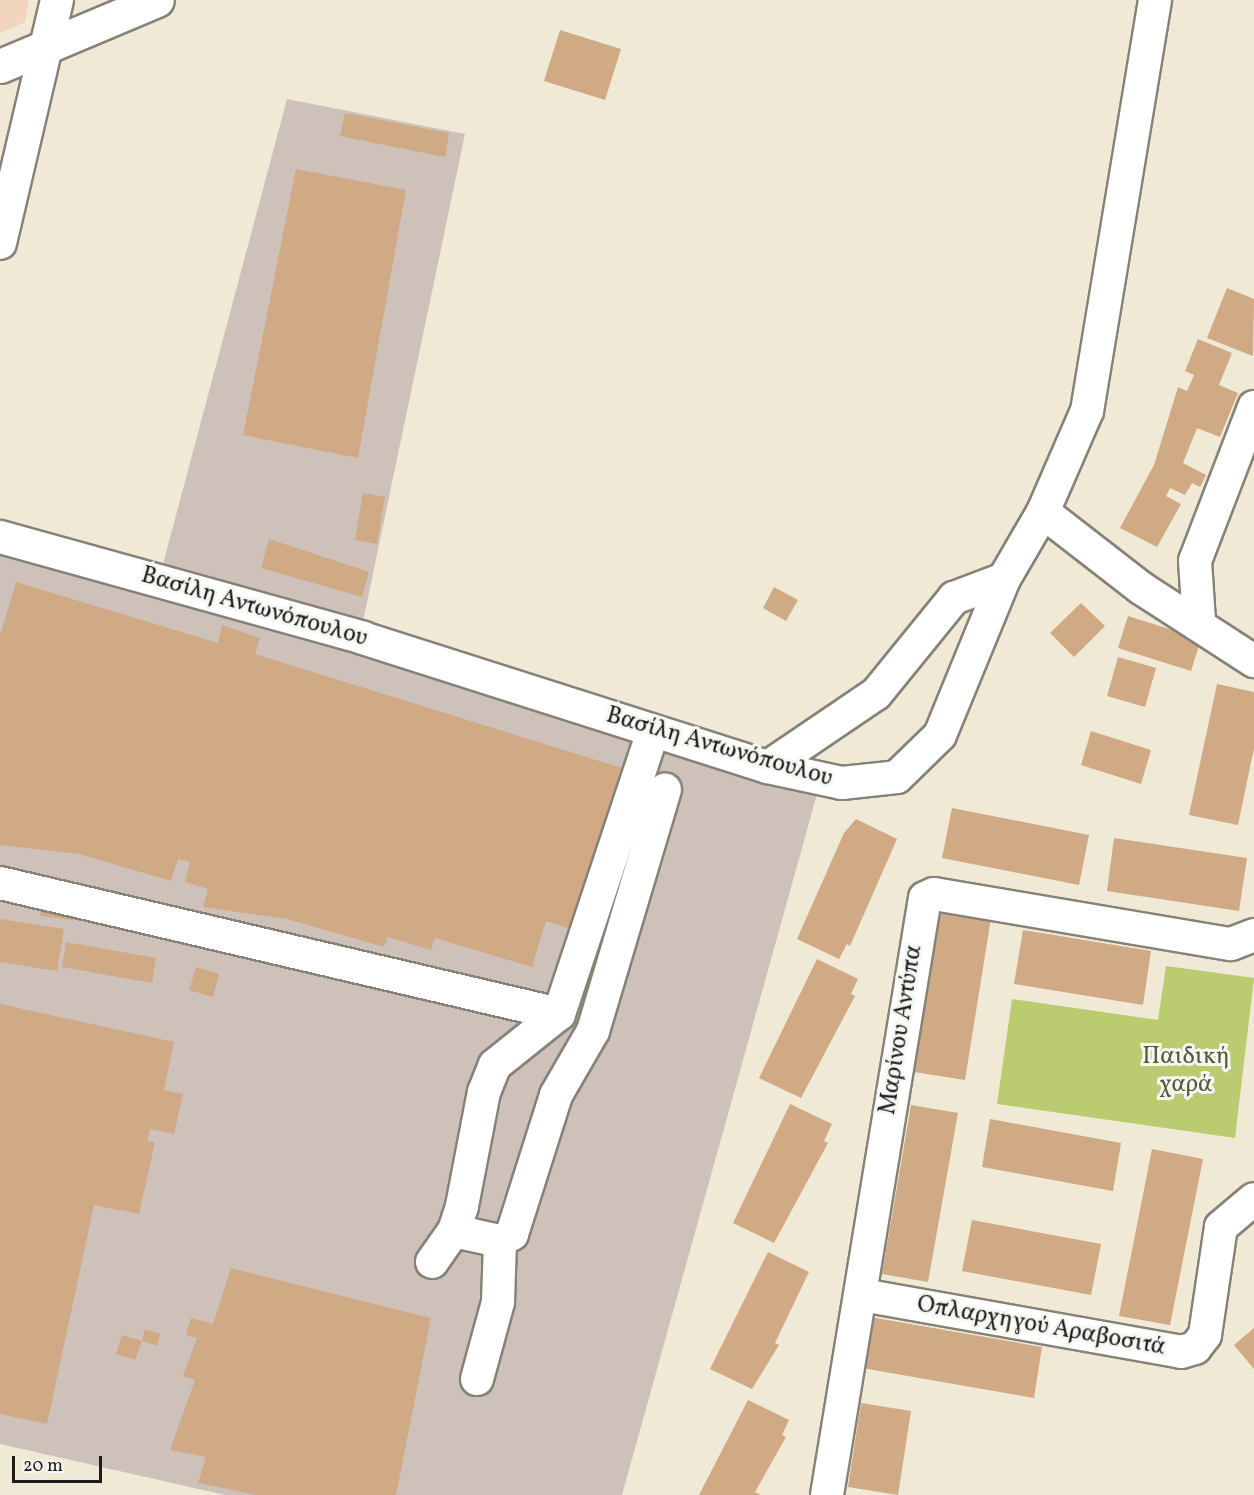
<!DOCTYPE html>
<meta charset="utf-8">
<style>
body{margin:0}
#map{position:relative;width:1254px;height:1495px;overflow:hidden;background:#f0e9d5;font-family:Vollkorn,serif}
div>[style]{position:absolute}
[style*='--x']{left:calc(var(--x)*1px);top:calc(var(--y)*1px);width:calc(var(--w)*1px);rotate:calc(var(--a)*1deg)}
.built>*{inset:0;background:#f1d5bd}
.industrial>*{inset:0;background:#cec1ba}
.green>*{inset:0;background:#bacc6f}
.building>*{inset:0;background:#d0a985}
.roads{filter:drop-shadow(2px 0 #868278) drop-shadow(-2px 0 #868278) drop-shadow(0 2px #868278) drop-shadow(0 -2px #868278)}
.minor>*{height:32px;margin:-16px;padding:0 16px;transform-origin:16px;border-radius:16px;background:#fff}
.major>*{height:33px;margin:-16.5px;padding:0 16.5px;transform-origin:16.5px;border-radius:16.5px;background:#fff}
span{translate:-50% -50%;white-space:nowrap;text-align:center;line-height:1.15;-webkit-text-stroke:6px #f6f6f2;paint-order:stroke}
.street-label{font-size:24px;color:#1c1c1c}
.park-label{font-size:24px;color:#535a39}
.scale{position:absolute;left:12px;top:1456px;width:90px;height:27px;box-sizing:border-box;border:3px solid #1c1c1c;border-top:0;padding-left:8px;font-size:18px;line-height:21px;white-space:nowrap;color:#1c1c1c;-webkit-text-stroke:4px #f6f6f2;paint-order:stroke}
</style>
<div id="map">
<div class="built">
<i style="clip-path:polygon(0 0,29px 0,25px 22px,0 33px)"></i>
</div>
<div class="industrial">
<i style="clip-path:polygon(287px 99px,465px 134px,357px 650px,817px 794px,622px 1495px,225px 1495px,0 1444px,0 551px,155px 594px)"></i>
</div>
<div class="green">
<i style="clip-path:polygon(1166px 966px,1254px 978px,1235px 1138px,997px 1104px,1012px 999px,1158px 1020px)"></i>
</div>
<div class="building">
<i style="clip-path:polygon(560px 30px,621px 49px,605px 100px,544px 81px)"></i>
<i style="clip-path:polygon(345px 113px,449px 133px,445px 157px,340px 136px)"></i>
<i style="clip-path:polygon(296px 169px,406px 190px,358px 458px,243px 435px)"></i>
<i style="clip-path:polygon(1227px 288px,1254px 299px,1253px 356px,1207px 338px)"></i>
<i style="clip-path:polygon(1198px 339px,1232px 353px,1219px 385px,1238px 393px,1220px 437px,1197px 428px,1183px 463px,1206px 475px,1200px 487px,1192px 483px,1185px 495px,1170px 488px,1166px 496px,1181px 504px,1157px 547px,1120px 528px,1154px 465px,1178px 387px,1187px 391px,1194px 375px,1185px 371px)"></i>
<i style="clip-path:polygon(363px 493px,385px 497px,377px 544px,355px 540px)"></i>
<i style="clip-path:polygon(269px 539px,369px 572px,362px 597px,261px 568px)"></i>
<i style="clip-path:polygon(16px 582px,218px 643px,222px 625px,260px 638px,255px 654px,625px 769px,576px 931px,546px 921px,532px 967px,435px 938px,431px 950px,388px 937px,384px 947px,287px 919px,203px 907px,208px 889px,185px 882px,190px 862px,178px 859px,171px 881px,79px 854px,0 845px,0 636px)"></i>
<i style="clip-path:polygon(774px 587px,798px 600px,786px 621px,763px 608px)"></i>
<i style="clip-path:polygon(1081px 603px,1105px 626px,1074px 657px,1050px 633px)"></i>
<i style="clip-path:polygon(1128px 616px,1201px 639px,1191px 671px,1118px 648px)"></i>
<i style="clip-path:polygon(1118px 657px,1156px 668px,1145px 707px,1107px 696px)"></i>
<i style="clip-path:polygon(1217px 684px,1254px 692px,1254px 748px,1238px 825px,1189px 815px)"></i>
<i style="clip-path:polygon(1091px 731px,1151px 750px,1141px 784px,1081px 765px)"></i>
<i style="clip-path:polygon(952px 808px,1089px 835px,1079px 885px,942px 858px)"></i>
<i style="clip-path:polygon(856px 819px,897px 839px,850px 946px,847px 944px,839px 959px,797px 939px,844px 833px)"></i>
<i style="clip-path:polygon(1114px 838px,1247px 858px,1239px 911px,1107px 891px)"></i>
<i style="clip-path:polygon(42px 903px,76px 908px,74px 920px,40px 916px)"></i>
<i style="clip-path:polygon(939px 910px,991px 918px,965px 1080px,914px 1072px)"></i>
<i style="clip-path:polygon(0 919px,64px 929px,57px 971px,0 962px)"></i>
<i style="clip-path:polygon(1023px 930px,1151px 951px,1143px 1005px,1014px 984px)"></i>
<i style="clip-path:polygon(66px 942px,156px 958px,152px 983px,62px 967px)"></i>
<i style="clip-path:polygon(817px 959px,858px 979px,851px 994px,855px 996px,801px 1098px,759px 1078px)"></i>
<i style="clip-path:polygon(196px 967px,219px 974px,213px 997px,189px 990px)"></i>
<i style="clip-path:polygon(0 1004px,174px 1042px,164px 1090px,183px 1094px,174px 1134px,150px 1129px,147px 1141px,155px 1142px,139px 1214px,94px 1205px,47px 1424px,0 1414px)"></i>
<i style="clip-path:polygon(790px 1104px,832px 1124px,824px 1141px,828px 1143px,774px 1243px,733px 1223px)"></i>
<i style="clip-path:polygon(911px 1105px,958px 1113px,928px 1282px,882px 1274px)"></i>
<i style="clip-path:polygon(990px 1119px,1121px 1143px,1113px 1191px,982px 1167px)"></i>
<i style="clip-path:polygon(1152px 1149px,1203px 1159px,1170px 1325px,1119px 1316px)"></i>
<i style="clip-path:polygon(972px 1220px,1101px 1244px,1091px 1295px,962px 1271px)"></i>
<i style="clip-path:polygon(768px 1252px,809px 1272px,775px 1343px,779px 1345px,752px 1389px,710px 1369px)"></i>
<i style="clip-path:polygon(231px 1268px,431px 1318px,396px 1495px,256px 1495px,198px 1483px,206px 1457px,170px 1450px,195px 1380px,183px 1376px,197px 1338px,186px 1335px,191px 1318px,213px 1324px)"></i>
<i style="clip-path:polygon(870px 1317px,1042px 1347px,1034px 1398px,862px 1368px)"></i>
<i style="clip-path:polygon(1254px 1328px,1254px 1369px,1234px 1345px)"></i>
<i style="clip-path:polygon(145px 1329px,160px 1334px,157px 1346px,142px 1341px)"></i>
<i style="clip-path:polygon(122px 1335px,142px 1341px,135px 1360px,116px 1354px)"></i>
<i style="clip-path:polygon(748px 1400px,789px 1420px,782px 1435px,786px 1437px,755px 1492px,761px 1495px,699px 1495px)"></i>
<i style="clip-path:polygon(861px 1403px,911px 1411px,898px 1495px,848px 1487px)"></i>
</div>
<div class="roads">
<div class="minor">
<i style="--x:0;--y:243;--w:250;--a:-76.8"></i>
<i style="--x:1043;--y:512;--w:110;--a:-66.5"></i>
<i style="--x:1087;--y:411;--w:417;--a:-80.6"></i>
<i style="--x:0;--y:537;--w:377;--a:15.5"></i>
<i style="--x:363;--y:638;--w:425;--a:17.7"></i>
<i style="--x:768;--y:767;--w:76;--a:12.2"></i>
<i style="--x:842;--y:783;--w:55;--a:-6.2"></i>
<i style="--x:897;--y:777;--w:60;--a:-44.3"></i>
<i style="--x:940;--y:735;--w:169;--a:-67.7"></i>
<i style="--x:1004;--y:579;--w:78;--a:-59.8"></i>
<i style="--x:1043;--y:512;--w:124;--a:37.8"></i>
<i style="--x:1141;--y:588;--w:135;--a:32.9"></i>
<i style="--x:1199;--y:621;--w:60;--a:-93.8"></i>
<i style="--x:1195;--y:561;--w:165;--a:-69"></i>
<i style="--x:768;--y:767;--w:130;--a:-34.1"></i>
<i style="--x:876;--y:694;--w:124;--a:-50.9"></i>
<i style="--x:954;--y:598;--w:53;--a:-20.8"></i>
<i style="--x:0;--y:883;--w:574;--a:13.19"></i>
<i style="--x:454;--y:1231;--w:47;--a:12.3"></i>
<i style="--x:500;--y:1241;--w:14;--a:-30"></i>
<i style="--x:512;--y:1234;--w:146;--a:-72.4"></i>
<i style="--x:556;--y:1095;--w:74;--a:-60"></i>
<i style="--x:593;--y:1031;--w:252;--a:-73.4"></i>
<i style="--x:432;--y:1262;--w:38;--a:-55"></i>
<i style="--x:454;--y:1231;--w:26;--a:-72"></i>
<i style="--x:462;--y:1206;--w:116;--a:-79.1"></i>
<i style="--x:484;--y:1092;--w:29;--a:-68"></i>
<i style="--x:495;--y:1065;--w:82;--a:-38.6"></i>
<i style="--x:559;--y:1014;--w:297;--a:-71.6"></i>
<i style="--x:862;--y:1295;--w:324;--a:10.1"></i>
<i style="--x:1181;--y:1352;--w:15;--a:-16"></i>
<i style="--x:1195;--y:1348;--w:16;--a:-52"></i>
<i style="--x:1205;--y:1335;--w:109;--a:-81.6"></i>
<i style="--x:1221;--y:1227;--w:43;--a:-40.3"></i>
<i style="--x:477;--y:1379;--w:80;--a:-74.7"></i>
<i style="--x:498;--y:1302;--w:61;--a:-88.1"></i>
<i style="--x:827;--y:1495;--w:605;--a:-80.68"></i>
<i style="--x:925;--y:898;--w:10;--a:-24"></i>
<i style="--x:934;--y:894;--w:301;--a:9.6"></i>
<i style="--x:1231;--y:944;--w:25;--a:-21"></i>
</div>
<div class="major">
<i style="--x:0;--y:66;--w:170;--a:-22.8"></i>
</div>
</div>
<div class="street-label">
<span style="left:254px;top:608px;rotate:16deg">Βασίλη Αντωνόπουλου</span>
<span style="left:719px;top:748px;rotate:16deg">Βασίλη Αντωνόπουλου</span>
<span style="left:902px;top:1030px;rotate:-81deg">Μαρίνου Αντύπα</span>
<span style="left:1041px;top:1327px;rotate:10deg">Οπλαρχηγού Αραβοσιτά</span>
</div>
<div class="park-label">
<span style="left:1186px;top:1072px">Παιδική<br>χαρά</span>
</div>
<div class="scale">20 m</div>
</div>
